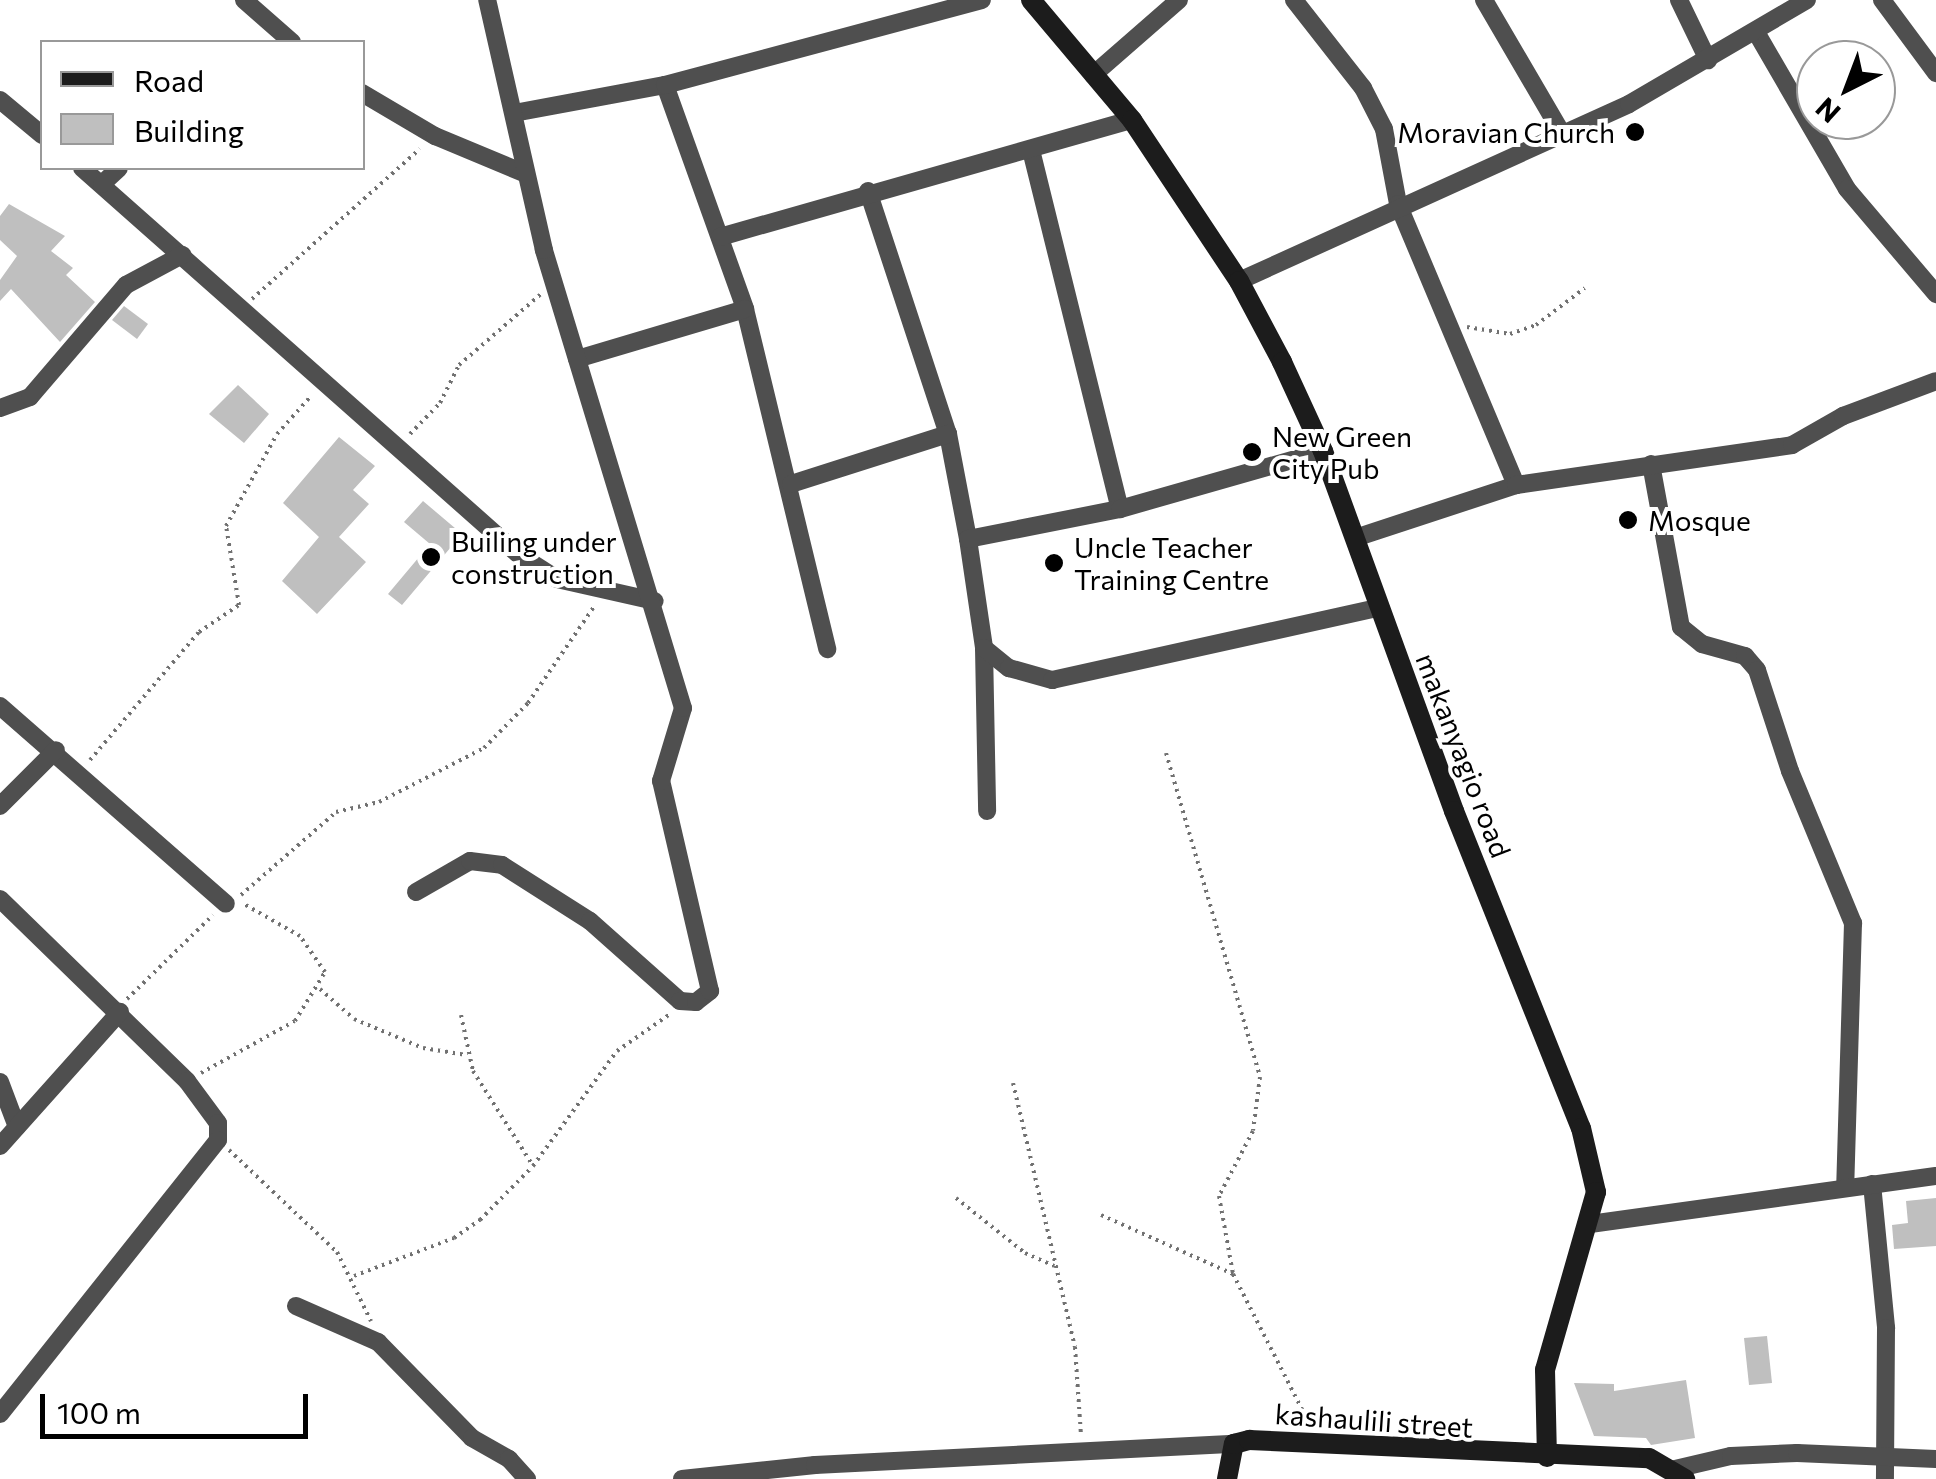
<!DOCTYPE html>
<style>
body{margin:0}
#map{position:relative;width:1936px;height:1479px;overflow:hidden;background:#fff;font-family:Commissioner,sans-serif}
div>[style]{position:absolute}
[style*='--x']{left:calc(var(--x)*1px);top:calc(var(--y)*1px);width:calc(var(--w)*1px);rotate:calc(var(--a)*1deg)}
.building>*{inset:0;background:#bfbfbf}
.path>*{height:4px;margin-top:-2px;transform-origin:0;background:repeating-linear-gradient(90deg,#717171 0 2.5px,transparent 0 7.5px)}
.street>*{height:18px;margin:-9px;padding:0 9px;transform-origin:9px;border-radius:9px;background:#4f4f4f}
.secondary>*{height:20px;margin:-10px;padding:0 10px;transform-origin:10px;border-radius:10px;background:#1c1c1c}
.dots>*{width:28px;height:28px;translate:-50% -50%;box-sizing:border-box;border:5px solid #fff;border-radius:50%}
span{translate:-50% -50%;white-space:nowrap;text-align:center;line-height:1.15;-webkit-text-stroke:8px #fff;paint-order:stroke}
.poi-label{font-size:28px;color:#000}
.right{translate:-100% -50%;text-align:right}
.left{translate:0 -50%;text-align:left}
.street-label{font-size:28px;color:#000}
.legend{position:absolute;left:40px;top:40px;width:325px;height:130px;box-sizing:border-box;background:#fff;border:2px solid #999;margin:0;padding:12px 18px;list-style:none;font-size:30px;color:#000}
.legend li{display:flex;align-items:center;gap:20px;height:50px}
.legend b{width:50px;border:2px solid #999}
.north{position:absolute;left:1796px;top:40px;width:100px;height:100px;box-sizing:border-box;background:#fff;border:2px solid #999;border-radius:50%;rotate:222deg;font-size:28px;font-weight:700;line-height:40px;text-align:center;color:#000}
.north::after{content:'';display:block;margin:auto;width:35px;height:45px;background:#000;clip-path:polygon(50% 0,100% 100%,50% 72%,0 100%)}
.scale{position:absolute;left:40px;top:1394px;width:268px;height:45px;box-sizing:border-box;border:5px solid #000;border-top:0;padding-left:12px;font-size:30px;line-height:35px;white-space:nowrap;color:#000;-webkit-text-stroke:8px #fff;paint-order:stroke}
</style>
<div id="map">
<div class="building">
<i style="clip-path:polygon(9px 204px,65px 236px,51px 251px,73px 268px,66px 275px,95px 302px,60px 342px,11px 289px,0 301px,0 280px,17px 256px,0 240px,0 216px)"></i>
<i style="clip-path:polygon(124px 306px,148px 324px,137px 339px,112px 320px)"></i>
<i style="clip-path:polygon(238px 385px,269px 414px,244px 443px,209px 414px)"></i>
<i style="clip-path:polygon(339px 437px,375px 466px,353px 490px,369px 504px,339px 537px,366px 562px,317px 614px,282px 581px,319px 537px,283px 503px)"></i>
<i style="clip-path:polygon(423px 501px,462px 534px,402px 605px,388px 594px,430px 544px,404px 522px)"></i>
<i style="clip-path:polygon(1936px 1198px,1936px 1246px,1894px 1249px,1892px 1225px,1908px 1223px,1906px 1201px)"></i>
<i style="clip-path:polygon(1767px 1336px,1772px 1383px,1749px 1385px,1744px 1338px)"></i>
<i style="clip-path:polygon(1686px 1380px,1695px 1438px,1651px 1445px,1646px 1438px,1594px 1436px,1574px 1383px,1614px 1384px,1614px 1391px)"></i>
</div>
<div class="path">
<i style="--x:252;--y:299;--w:225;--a:-41.8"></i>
<i style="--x:1467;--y:327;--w:44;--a:9.2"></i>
<i style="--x:1510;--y:334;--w:28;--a:-19"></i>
<i style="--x:1536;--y:325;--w:61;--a:-37.1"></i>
<i style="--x:410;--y:434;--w:43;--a:-45.9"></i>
<i style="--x:440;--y:403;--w:42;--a:-63.4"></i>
<i style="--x:459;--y:365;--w:108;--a:-40.9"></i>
<i style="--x:1166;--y:753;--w:337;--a:73.8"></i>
<i style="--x:1260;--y:1077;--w:54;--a:97.4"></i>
<i style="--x:1253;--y:1131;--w:73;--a:117.6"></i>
<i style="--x:1219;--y:1196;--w:79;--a:79.8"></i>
<i style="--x:90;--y:760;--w:168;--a:-49.6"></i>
<i style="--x:199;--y:632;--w:48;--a:-34"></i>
<i style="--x:239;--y:605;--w:80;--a:-99.3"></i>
<i style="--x:226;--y:526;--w:105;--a:-61"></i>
<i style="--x:277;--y:434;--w:51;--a:-48.2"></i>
<i style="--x:241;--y:895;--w:126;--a:-41.1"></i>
<i style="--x:336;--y:812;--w:44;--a:-13.1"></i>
<i style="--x:379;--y:802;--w:118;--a:-27.2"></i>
<i style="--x:484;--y:748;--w:63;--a:-45.6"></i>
<i style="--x:528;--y:703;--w:119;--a:-55.6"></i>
<i style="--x:320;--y:989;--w:45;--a:41.4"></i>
<i style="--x:354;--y:1019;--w:75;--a:22.8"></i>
<i style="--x:423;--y:1048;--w:44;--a:9.2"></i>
<i style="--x:127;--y:999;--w:120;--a:-44.3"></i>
<i style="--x:461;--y:1015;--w:57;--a:77.9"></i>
<i style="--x:473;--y:1071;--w:112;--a:57.7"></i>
<i style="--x:201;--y:1073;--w:107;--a:-29"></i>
<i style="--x:295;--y:1021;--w:57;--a:-58.5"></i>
<i style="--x:325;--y:972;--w:44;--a:-124.8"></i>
<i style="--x:300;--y:936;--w:64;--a:-150.3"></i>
<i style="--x:1013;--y:1083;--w:271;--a:76.8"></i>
<i style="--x:1075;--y:1347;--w:89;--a:86.1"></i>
<i style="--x:229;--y:1150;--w:149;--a:43.4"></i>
<i style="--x:337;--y:1252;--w:77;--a:63.8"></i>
<i style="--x:956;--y:1198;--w:88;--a:38.6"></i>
<i style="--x:1025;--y:1253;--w:32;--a:24"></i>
<i style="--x:1101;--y:1215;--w:145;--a:24.1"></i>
<i style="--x:1233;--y:1274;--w:169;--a:63"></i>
<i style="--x:354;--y:1276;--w:107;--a:-20.8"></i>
<i style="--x:454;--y:1238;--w:32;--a:-35"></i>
<i style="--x:480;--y:1220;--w:76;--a:-45.5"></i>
<i style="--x:533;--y:1166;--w:142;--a:-53.9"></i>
<i style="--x:617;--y:1051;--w:65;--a:-34.9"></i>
</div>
<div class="street">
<i style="--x:244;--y:0;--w:64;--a:41.2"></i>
<i style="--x:1294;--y:0;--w:112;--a:51.9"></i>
<i style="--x:1363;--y:88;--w:46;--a:62.9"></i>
<i style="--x:1384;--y:129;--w:76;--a:79.4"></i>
<i style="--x:1398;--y:204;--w:305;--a:67.2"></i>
<i style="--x:1484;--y:0;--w:153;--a:59.7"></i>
<i style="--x:1679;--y:0;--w:67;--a:64.2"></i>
<i style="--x:1882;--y:0;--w:91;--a:53.5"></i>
<i style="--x:1756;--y:32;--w:181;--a:59.9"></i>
<i style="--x:1847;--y:189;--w:138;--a:49.7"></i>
<i style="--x:1093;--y:75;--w:114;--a:-41.1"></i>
<i style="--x:665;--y:85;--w:238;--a:70.3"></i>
<i style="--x:745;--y:309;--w:350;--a:76.4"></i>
<i style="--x:362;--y:93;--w:85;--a:30.5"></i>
<i style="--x:435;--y:136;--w:96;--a:22.6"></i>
<i style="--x:0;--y:100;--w:55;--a:39.8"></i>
<i style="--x:514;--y:113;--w:154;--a:-10.5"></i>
<i style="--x:665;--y:85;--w:328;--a:-15"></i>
<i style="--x:1031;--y:150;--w:370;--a:76.1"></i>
<i style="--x:82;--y:168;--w:582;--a:41.52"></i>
<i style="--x:518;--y:554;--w:46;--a:32.7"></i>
<i style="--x:557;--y:579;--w:100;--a:12.7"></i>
<i style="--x:102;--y:184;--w:23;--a:-43"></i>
<i style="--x:868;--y:191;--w:256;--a:71.8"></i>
<i style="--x:948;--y:434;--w:107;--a:79.2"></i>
<i style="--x:968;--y:539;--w:110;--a:81.6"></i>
<i style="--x:984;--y:648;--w:163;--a:88.9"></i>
<i style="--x:720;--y:237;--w:428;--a:-15.9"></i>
<i style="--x:1239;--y:281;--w:428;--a:-24.4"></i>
<i style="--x:1629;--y:104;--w:206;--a:-30.3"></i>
<i style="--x:577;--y:359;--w:175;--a:-16.6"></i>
<i style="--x:0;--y:408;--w:32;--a:-20"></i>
<i style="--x:30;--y:397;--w:148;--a:-49.4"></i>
<i style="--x:126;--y:285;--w:64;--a:-28.2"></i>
<i style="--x:1651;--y:464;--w:166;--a:79.6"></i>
<i style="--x:1681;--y:627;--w:27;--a:39"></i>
<i style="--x:1702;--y:644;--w:45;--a:15.6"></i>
<i style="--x:1745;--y:656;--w:18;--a:49"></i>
<i style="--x:1757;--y:670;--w:106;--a:71.9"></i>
<i style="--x:1790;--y:771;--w:165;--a:67.5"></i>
<i style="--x:1853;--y:923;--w:265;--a:91.7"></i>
<i style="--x:791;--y:484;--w:165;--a:-17.7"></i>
<i style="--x:1355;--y:538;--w:169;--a:-18.2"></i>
<i style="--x:1516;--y:485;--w:279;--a:-8.2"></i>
<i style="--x:1792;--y:445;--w:59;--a:-29.6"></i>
<i style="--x:1843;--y:416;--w:99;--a:-20.6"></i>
<i style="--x:968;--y:539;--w:155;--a:-11.2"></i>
<i style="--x:1120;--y:509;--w:211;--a:-15.9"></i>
<i style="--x:984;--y:648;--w:32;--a:39"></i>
<i style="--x:1009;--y:668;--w:45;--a:15.6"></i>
<i style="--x:1052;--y:680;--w:334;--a:-12.5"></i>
<i style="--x:0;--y:706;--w:300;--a:41.2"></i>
<i style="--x:0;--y:806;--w:79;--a:-45"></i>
<i style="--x:416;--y:892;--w:62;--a:-29.9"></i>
<i style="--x:470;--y:861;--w:32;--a:7"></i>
<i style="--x:502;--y:865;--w:104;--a:32.5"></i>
<i style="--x:590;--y:921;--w:120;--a:41.6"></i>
<i style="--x:680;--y:1001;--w:16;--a:4"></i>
<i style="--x:696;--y:1002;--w:18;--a:-38"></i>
<i style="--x:710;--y:991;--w:216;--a:-103.1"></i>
<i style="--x:661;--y:781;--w:76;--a:-73.2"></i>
<i style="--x:683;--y:708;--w:479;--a:-106.9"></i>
<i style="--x:544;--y:250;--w:256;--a:-102.8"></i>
<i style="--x:0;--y:899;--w:261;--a:44.2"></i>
<i style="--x:187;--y:1081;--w:52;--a:53.6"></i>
<i style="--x:218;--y:1123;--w:17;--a:90"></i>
<i style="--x:218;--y:1140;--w:350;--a:128.5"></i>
<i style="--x:0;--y:1082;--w:48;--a:69.3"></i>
<i style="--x:0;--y:1146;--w:180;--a:-48.2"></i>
<i style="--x:1872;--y:1184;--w:145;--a:84.4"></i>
<i style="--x:1886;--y:1328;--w:151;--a:90.4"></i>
<i style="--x:1590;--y:1224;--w:349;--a:-7.9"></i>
<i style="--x:296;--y:1306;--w:90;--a:23.7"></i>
<i style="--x:378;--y:1342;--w:134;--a:45.6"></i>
<i style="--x:472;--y:1438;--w:43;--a:29.6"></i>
<i style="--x:509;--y:1459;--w:27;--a:48"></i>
<i style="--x:1675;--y:1469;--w:57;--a:-13.1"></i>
<i style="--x:1731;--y:1456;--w:66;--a:-2.6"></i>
<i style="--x:1797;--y:1453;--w:139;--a:2.5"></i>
<i style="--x:682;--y:1479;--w:134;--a:-6"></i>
<i style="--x:815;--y:1465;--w:420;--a:-2.9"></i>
</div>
<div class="secondary">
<i style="--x:1031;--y:0;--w:157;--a:49.9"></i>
<i style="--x:1132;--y:120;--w:193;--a:56.4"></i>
<i style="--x:1239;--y:281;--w:92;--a:62"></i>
<i style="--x:1282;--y:362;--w:98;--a:65.3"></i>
<i style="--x:1323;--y:451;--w:383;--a:70"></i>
<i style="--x:1454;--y:811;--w:341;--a:68.2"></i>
<i style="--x:1581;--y:1128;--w:66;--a:76.8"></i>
<i style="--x:1596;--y:1192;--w:185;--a:106"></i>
<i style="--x:1545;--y:1370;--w:87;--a:88.7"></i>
<i style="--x:1227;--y:1479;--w:36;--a:-79"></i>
<i style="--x:1234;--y:1444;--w:16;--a:-15"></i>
<i style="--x:1249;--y:1440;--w:400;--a:2.6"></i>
<i style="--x:1649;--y:1458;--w:42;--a:30.3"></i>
</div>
<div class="dots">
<i style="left:1635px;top:132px;background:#000"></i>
<i style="left:1252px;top:452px;background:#000"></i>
<i style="left:1628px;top:520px;background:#000"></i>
<i style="left:431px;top:557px;background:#000"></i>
<i style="left:1054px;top:563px;background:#000"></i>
</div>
<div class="poi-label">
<span class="right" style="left:1615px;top:132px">Moravian Church</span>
<span class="left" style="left:1272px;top:452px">New Green<br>City Pub</span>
<span class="left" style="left:1648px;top:520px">Mosque</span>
<span class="left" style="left:451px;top:557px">Builing under<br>construction</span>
<span class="left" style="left:1074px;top:563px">Uncle Teacher<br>Training Centre</span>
</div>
<div class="street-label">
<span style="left:1464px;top:755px;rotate:69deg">makanyagio road</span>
<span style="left:1374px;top:1420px;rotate:4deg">kashaulili street</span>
</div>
<ul class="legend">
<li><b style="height:12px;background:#1c1c1c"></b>Road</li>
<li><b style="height:28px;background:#bfbfbf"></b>Building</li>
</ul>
<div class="north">N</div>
<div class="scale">100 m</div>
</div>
